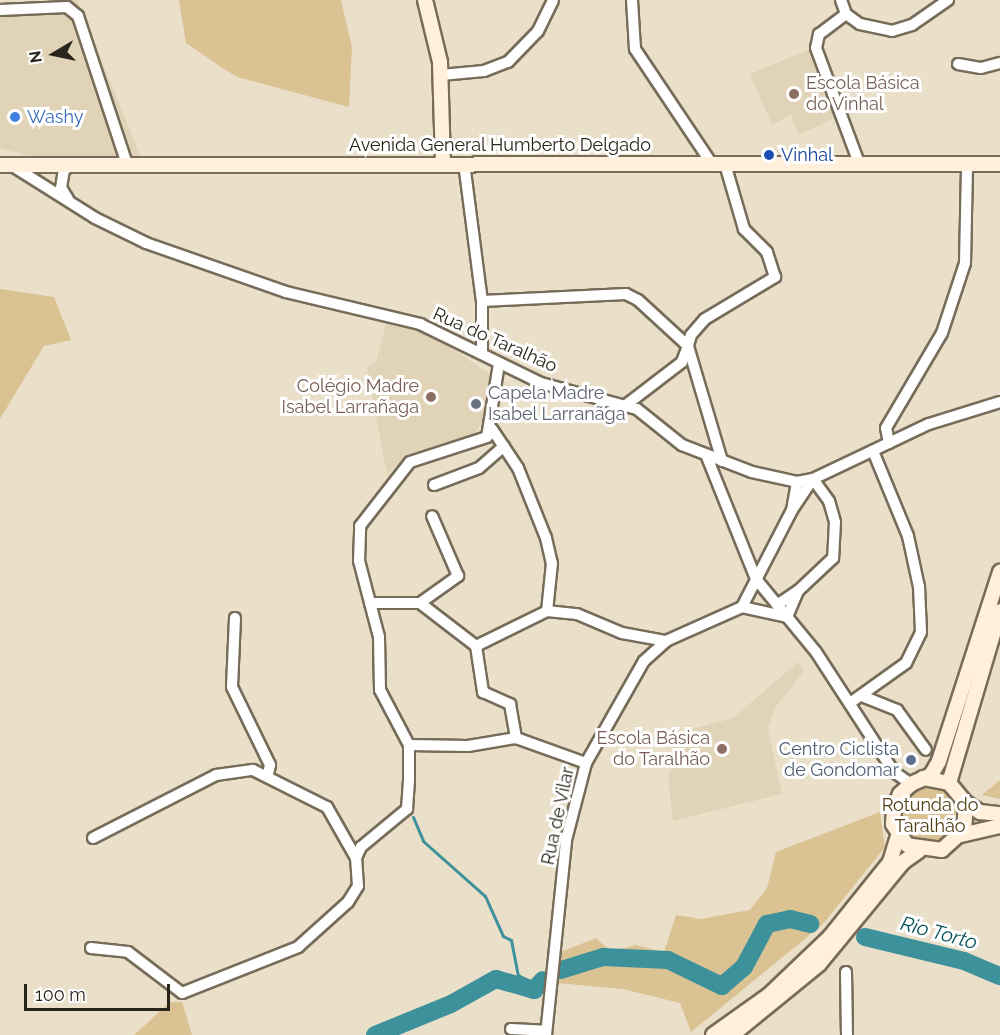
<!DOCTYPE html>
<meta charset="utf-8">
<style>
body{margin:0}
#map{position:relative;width:1000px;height:1035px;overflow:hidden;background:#eadfc9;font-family:Raleway,sans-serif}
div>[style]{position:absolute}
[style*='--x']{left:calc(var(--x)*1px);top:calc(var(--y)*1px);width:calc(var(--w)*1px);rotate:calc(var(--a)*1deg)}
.built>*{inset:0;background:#e1d3b7}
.green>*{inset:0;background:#dac292}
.round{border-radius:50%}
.stream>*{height:3px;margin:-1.5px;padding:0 1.5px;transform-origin:1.5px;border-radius:1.5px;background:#3c919b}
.river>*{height:18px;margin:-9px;padding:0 9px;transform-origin:9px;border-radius:9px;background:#3c919b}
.roads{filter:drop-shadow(2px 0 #766c59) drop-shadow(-2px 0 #766c59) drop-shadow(0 2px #766c59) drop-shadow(0 -2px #766c59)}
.street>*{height:10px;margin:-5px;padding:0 5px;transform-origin:5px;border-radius:5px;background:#fff}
.secondary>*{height:14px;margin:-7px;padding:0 7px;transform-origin:7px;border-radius:7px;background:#ffefdb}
.dots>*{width:16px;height:16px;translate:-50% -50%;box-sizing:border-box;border:3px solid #fff;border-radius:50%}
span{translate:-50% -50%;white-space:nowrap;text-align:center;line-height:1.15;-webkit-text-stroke:6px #fff;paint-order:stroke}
.education-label{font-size:18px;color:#785e54}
.left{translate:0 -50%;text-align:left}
.right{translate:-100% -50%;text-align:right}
.shop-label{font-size:18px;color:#366cbe}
.street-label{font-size:18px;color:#29251c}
.transit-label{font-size:18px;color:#164399}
.worship-label{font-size:18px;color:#5b616d}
.service-label{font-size:18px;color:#4e5e75}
.park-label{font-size:18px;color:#533f11}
.water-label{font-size:20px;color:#05525a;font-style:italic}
.north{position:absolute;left:24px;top:24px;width:60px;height:60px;-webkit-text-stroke:4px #fff;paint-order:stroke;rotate:261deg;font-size:16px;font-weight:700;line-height:24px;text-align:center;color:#29251c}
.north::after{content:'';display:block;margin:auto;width:21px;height:27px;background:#29251c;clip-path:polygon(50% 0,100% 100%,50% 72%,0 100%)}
.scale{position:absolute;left:24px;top:984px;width:146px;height:27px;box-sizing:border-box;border:3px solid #29251c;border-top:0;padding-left:8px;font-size:18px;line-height:21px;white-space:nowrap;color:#29251c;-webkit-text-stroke:4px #fff;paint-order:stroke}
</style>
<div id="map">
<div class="built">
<i style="clip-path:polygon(77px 0,141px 157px,38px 158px,0 148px,0 4px)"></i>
<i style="clip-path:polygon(810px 49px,839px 116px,799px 135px,791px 115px,772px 125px,750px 74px)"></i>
<i style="clip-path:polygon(386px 324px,427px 332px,490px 374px,484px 418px,474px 435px,407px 454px,387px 475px,367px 368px,376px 362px)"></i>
<i style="clip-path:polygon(798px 662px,804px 671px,774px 709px,768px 729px,782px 794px,673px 821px,668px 773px,679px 763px,666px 736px,733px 718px)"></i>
</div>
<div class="green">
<i style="clip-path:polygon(179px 0,341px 0,352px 48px,349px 107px,237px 77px,218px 65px,186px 43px)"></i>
<i style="clip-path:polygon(0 289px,54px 297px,71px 340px,44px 346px,0 419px)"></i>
<i style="clip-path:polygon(1000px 780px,1000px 799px,982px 795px)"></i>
<i class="round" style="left:901px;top:786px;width:58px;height:58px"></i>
<i style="clip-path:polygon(880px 812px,885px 847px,823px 924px,691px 1032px,680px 1003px,623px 989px,557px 983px,551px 956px,596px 938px,611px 951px,636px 945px,664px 952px,676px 915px,701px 919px,750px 910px,767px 888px,776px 852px)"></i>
<i style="clip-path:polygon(170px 1002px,182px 1002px,192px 1035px,134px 1035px)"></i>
</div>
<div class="stream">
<i style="--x:413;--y:817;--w:26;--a:67"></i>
<i style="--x:423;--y:841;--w:83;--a:41.6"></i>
<i style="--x:485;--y:896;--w:44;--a:65.8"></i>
<i style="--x:503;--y:936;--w:9;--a:27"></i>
<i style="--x:511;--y:940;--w:36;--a:79"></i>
<i style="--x:518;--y:975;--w:24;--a:28"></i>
</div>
<div class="river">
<i style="--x:865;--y:937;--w:102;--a:13.6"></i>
<i style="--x:964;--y:961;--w:39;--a:23"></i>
<i style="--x:561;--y:970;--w:44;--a:-17.2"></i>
<i style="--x:603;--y:957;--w:65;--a:2.6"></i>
<i style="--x:668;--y:960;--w:60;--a:25.7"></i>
<i style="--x:722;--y:986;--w:29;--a:-41"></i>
<i style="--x:744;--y:967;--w:49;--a:-61.9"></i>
<i style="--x:767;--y:924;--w:24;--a:-12"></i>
<i style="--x:790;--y:919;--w:21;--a:14"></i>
<i style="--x:375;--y:1035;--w:82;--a:-22.2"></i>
<i style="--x:451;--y:1004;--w:51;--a:-29.1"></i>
<i style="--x:496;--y:979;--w:40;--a:16"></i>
<i style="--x:534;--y:990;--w:13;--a:-48"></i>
</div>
<div class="roads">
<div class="street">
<i style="--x:632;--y:0;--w:49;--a:86.5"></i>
<i style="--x:635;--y:49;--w:138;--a:56.2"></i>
<i style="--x:841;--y:0;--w:15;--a:70"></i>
<i style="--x:0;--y:10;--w:67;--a:-2.6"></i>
<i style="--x:67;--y:7;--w:14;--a:39"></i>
<i style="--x:78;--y:16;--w:156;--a:71.7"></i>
<i style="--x:846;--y:14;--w:34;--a:143"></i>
<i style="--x:819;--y:34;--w:14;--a:102"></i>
<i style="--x:816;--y:48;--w:123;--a:69.5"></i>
<i style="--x:846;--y:14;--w:17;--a:36"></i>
<i style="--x:860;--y:24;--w:33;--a:12"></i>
<i style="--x:892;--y:31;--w:21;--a:-17"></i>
<i style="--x:912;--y:25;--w:44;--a:-34.8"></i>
<i style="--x:958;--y:64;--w:23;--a:10"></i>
<i style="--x:981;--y:68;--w:20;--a:-15"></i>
<i style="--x:441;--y:75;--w:43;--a:-5.3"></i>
<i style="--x:484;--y:71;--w:26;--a:-21"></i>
<i style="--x:508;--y:62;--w:43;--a:-45.9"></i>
<i style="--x:538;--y:31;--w:34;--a:-64"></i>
<i style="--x:464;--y:163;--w:139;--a:82.6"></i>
<i style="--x:482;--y:301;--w:52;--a:90"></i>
<i style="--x:11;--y:165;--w:99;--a:32.2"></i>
<i style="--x:95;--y:218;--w:57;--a:26.1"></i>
<i style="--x:146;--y:243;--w:148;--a:19.3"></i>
<i style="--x:286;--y:292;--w:138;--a:13.4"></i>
<i style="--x:420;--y:324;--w:135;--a:26"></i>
<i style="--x:541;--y:383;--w:99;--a:15.2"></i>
<i style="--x:637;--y:409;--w:58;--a:38.7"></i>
<i style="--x:682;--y:445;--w:75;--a:21.1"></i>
<i style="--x:752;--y:472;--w:46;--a:12.5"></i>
<i style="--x:797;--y:482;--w:16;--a:-11"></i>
<i style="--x:813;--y:479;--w:128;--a:-25.4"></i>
<i style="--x:929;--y:424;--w:74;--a:-17.2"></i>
<i style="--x:68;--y:199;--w:13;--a:-122"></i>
<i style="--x:61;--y:188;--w:18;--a:-81"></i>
<i style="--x:64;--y:170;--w:11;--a:-34"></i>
<i style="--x:482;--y:301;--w:144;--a:-2.8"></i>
<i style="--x:626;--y:294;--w:13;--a:27"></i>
<i style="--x:638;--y:300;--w:68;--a:42.6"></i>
<i style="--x:688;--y:346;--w:17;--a:111"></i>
<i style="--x:682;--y:362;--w:71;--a:142.5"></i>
<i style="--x:492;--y:429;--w:47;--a:56.3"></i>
<i style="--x:518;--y:468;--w:75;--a:68.2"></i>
<i style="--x:546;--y:538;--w:26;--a:77"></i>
<i style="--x:552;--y:563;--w:48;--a:95.9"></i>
<i style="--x:889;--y:443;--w:15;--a:-101"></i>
<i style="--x:886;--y:428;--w:110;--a:-59.5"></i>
<i style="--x:942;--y:333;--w:74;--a:-71.8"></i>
<i style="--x:965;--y:263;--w:99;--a:-88.8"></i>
<i style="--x:707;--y:457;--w:131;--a:68.1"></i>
<i style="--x:756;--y:579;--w:94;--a:50.6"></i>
<i style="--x:816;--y:652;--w:143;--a:57"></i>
<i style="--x:894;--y:772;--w:21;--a:35"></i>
<i style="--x:722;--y:461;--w:120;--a:-106.5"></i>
<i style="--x:688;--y:346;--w:11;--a:-75"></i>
<i style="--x:691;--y:335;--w:21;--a:-49"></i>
<i style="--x:705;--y:319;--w:82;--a:-31"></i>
<i style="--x:775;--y:277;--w:26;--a:-108"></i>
<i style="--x:767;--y:252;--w:33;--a:-135"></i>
<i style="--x:744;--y:229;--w:68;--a:-106.3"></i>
<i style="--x:797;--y:482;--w:28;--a:100"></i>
<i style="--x:792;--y:510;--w:37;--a:-56"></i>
<i style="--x:813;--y:479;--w:27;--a:54"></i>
<i style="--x:829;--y:501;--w:22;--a:74"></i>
<i style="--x:835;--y:522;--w:36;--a:93"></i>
<i style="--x:833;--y:558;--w:48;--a:136.7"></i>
<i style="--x:434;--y:485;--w:48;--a:-20.7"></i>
<i style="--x:479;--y:468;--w:33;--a:-41"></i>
<i style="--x:370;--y:603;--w:50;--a:0"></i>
<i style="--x:420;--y:603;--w:71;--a:37.5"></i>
<i style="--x:476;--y:646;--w:79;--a:-26.2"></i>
<i style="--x:547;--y:611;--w:30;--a:6"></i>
<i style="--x:577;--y:614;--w:49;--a:22.9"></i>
<i style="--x:622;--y:633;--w:45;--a:10.3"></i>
<i style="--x:420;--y:603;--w:47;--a:-35.4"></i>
<i style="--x:458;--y:576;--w:65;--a:-113.4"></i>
<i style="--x:777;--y:605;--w:25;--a:-34"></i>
<i style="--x:798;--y:591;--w:28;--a:113"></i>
<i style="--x:742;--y:607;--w:109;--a:-62.7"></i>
<i style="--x:742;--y:607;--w:46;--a:12.5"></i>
<i style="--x:235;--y:618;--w:69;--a:92.5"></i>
<i style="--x:232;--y:687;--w:87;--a:64"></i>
<i style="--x:270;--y:765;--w:9;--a:103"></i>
<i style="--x:476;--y:646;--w:47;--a:81.3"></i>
<i style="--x:483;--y:692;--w:30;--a:24"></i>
<i style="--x:510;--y:704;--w:35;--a:80"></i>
<i style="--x:862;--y:696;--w:38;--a:22"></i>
<i style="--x:897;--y:710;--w:49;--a:54.1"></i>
<i style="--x:850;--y:703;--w:69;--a:-35.5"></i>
<i style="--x:906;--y:663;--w:34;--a:-64"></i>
<i style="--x:921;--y:632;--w:45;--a:-92.5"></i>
<i style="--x:919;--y:587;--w:52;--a:-102.2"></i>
<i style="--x:908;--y:536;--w:92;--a:-112.4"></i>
<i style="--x:409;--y:745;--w:59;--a:1"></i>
<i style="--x:468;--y:746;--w:49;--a:-9.5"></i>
<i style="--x:516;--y:738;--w:74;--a:19.7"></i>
<i style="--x:93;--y:838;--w:138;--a:-27.1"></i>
<i style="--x:216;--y:775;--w:37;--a:-8"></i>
<i style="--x:253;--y:770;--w:83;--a:26.6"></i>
<i style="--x:327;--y:807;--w:59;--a:60.4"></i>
<i style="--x:91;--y:948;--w:37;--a:6"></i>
<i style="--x:128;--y:952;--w:68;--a:37.2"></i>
<i style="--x:182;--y:993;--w:125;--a:-21.6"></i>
<i style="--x:298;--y:947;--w:67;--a:-42"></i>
<i style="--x:348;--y:902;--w:19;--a:-58"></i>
<i style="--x:358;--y:886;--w:28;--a:-94"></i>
<i style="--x:356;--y:858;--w:12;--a:-66"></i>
<i style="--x:361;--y:847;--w:60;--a:-39.6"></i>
<i style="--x:407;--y:809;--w:30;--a:-86"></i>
<i style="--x:409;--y:779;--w:34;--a:-90"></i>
<i style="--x:409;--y:745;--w:62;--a:-117.8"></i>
<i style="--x:380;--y:690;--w:53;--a:-91.1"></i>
<i style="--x:379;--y:637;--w:79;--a:-104.7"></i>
<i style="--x:359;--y:561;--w:35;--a:-88"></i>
<i style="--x:360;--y:526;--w:81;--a:-52"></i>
<i style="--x:410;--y:462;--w:81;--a:-18"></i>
<i style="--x:487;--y:437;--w:74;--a:-80.7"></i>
<i style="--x:846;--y:972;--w:63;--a:89.1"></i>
<i style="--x:511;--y:1029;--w:35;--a:3"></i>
<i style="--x:546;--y:1035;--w:196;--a:-84.1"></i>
<i style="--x:566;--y:840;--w:80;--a:-75.4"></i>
<i style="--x:586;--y:763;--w:117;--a:-60.4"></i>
<i style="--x:644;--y:661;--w:30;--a:-42"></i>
<i style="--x:666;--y:641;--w:83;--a:-24.1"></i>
</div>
<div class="secondary">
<i style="--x:425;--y:0;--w:64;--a:76.4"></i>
<i style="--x:440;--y:62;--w:101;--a:88.3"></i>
<i style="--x:0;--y:165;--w:1000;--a:-0.06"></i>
<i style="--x:923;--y:778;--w:26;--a:11"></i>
<i style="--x:949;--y:783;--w:26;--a:50"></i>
<i style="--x:966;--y:803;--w:27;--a:94"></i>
<i style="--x:964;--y:830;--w:30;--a:138"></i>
<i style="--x:942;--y:850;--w:35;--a:-172"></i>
<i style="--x:907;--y:845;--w:25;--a:-124"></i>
<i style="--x:893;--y:824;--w:16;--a:-86"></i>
<i style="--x:894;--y:808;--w:15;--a:-67"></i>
<i style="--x:900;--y:794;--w:15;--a:-42"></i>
<i style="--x:911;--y:784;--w:22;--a:-24"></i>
<i style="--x:931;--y:775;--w:16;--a:-60"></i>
<i style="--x:939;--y:761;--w:199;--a:-72.1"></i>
<i style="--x:949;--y:783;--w:179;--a:-73.5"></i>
<i style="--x:966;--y:803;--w:17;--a:33"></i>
<i style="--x:980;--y:812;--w:20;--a:6"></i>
<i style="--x:961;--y:835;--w:40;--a:-13"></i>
<i style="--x:713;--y:1035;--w:69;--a:-35.5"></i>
<i style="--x:769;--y:995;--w:84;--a:-43.6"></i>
<i style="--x:830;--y:937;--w:96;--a:-51.3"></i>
<i style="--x:890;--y:862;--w:28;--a:-73"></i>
<i style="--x:732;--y:1035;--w:112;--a:-39.2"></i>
<i style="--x:819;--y:964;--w:132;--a:-50.5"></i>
<i style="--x:903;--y:862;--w:19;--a:-35"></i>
</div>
</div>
<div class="dots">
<i style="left:794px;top:94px;background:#8d6e63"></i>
<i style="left:15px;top:117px;background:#3f7fe0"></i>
<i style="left:769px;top:155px;background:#1a4fb4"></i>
<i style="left:431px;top:397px;background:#8d6e63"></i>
<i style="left:476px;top:404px;background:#6b7280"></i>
<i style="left:722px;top:749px;background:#8d6e63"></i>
<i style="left:911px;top:760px;background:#5c6f8a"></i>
</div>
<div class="education-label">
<span class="left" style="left:806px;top:94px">Escola Básica<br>do Vinhal</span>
<span class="right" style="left:419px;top:397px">Colégio Madre<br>Isabel Larrañaga</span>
<span class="right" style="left:710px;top:749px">Escola Básica<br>do Taralhão</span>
</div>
<div class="shop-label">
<span class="left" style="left:27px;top:117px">Washy</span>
</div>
<div class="street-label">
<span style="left:500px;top:145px">Avenida General Humberto Delgado</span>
<span style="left:495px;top:340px;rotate:24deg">Rua do Taralhão</span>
<span style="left:558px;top:816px;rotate:-78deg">Rua de Vilar</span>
</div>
<div class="transit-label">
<span class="left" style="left:781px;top:155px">Vinhal</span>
</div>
<div class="worship-label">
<span class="left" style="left:488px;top:404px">Capela Madre<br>Isabel Larranãga</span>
</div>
<div class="service-label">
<span class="right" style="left:899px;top:760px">Centro Ciclista<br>de Gondomar</span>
</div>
<div class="park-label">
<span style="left:930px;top:816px">Rotunda do<br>Taralhão</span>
</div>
<div class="water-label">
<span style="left:939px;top:933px;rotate:15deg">Rio Torto</span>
</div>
<div class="north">N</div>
<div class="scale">100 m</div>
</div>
